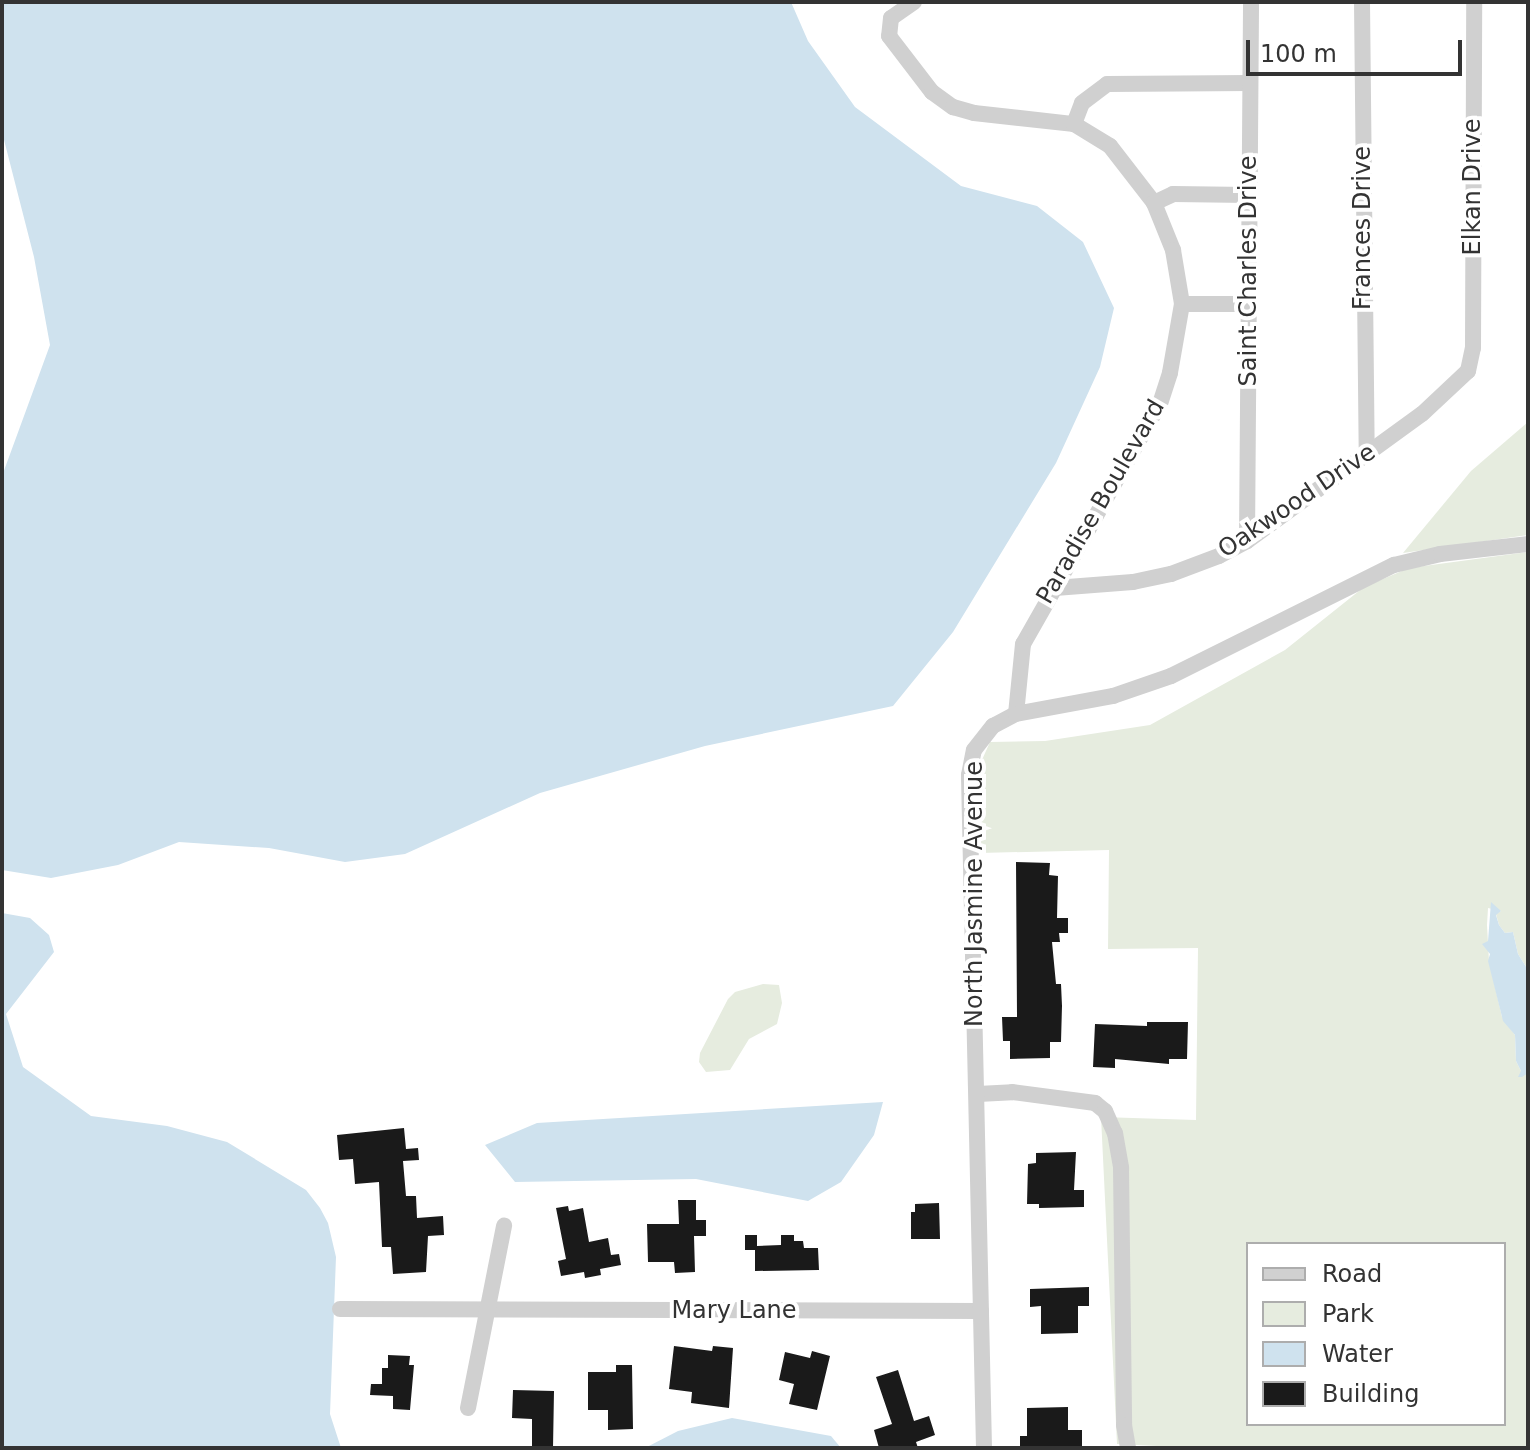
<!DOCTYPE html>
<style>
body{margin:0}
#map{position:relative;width:1530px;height:1450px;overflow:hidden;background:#fff;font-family:"DejaVu Sans",sans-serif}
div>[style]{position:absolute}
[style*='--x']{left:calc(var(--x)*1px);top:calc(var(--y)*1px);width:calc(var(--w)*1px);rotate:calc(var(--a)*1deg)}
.green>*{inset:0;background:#e6ecdf}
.water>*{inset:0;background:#cfe2ee}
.building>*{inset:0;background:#1a1a1a}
.minor>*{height:16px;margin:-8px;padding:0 8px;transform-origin:8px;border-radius:8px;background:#d0d0d0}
span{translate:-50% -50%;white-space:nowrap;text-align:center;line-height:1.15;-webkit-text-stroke:8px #fff;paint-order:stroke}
.street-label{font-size:24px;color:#333}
.frame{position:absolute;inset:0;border:4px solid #333;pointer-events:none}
.legend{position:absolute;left:1246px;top:1242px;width:260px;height:184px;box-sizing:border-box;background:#fff;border:2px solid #adadad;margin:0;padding:10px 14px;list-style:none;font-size:24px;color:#333}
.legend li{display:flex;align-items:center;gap:16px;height:40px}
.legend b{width:40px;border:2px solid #adadad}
.scale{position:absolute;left:1246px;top:40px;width:216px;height:36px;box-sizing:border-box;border:4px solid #333;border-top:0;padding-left:10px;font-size:24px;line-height:28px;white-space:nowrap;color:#333;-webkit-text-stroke:6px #fff;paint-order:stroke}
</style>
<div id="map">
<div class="green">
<i style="clip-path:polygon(1528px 422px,1528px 535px,1403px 553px,1471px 471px)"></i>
<i style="clip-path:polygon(evenodd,1528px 552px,1528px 970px,1518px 954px,1513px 932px,1505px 933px,1499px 925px,1496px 914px,1501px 911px,1488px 908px,1487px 925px,1489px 961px,1502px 1017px,1515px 1035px,1516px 1061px,1521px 1071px,1528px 1073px,1528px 1448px,1197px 1448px,1117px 1444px,1101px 1117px,1196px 1120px,1198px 948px,1108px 949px,1109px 850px,979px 853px,977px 771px,990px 742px,1045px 741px,1150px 725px,1285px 650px,1364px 587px,1409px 568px,1528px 552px,1248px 1244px,1504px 1244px,1504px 1424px,1248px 1424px,1248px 1244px)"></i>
<i style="clip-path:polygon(763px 984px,779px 985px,782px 1003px,777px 1024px,749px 1039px,730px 1070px,706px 1072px,699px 1062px,700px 1053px,728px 999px,735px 992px)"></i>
</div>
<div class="water">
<i style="clip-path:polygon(2px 2px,791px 2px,808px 41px,855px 107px,961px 186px,1037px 206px,1083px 242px,1114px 308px,1100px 367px,1056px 463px,953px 632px,893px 706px,705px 746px,540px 793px,405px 854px,345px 862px,269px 848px,179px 842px,118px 865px,51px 878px,2px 870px,2px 476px,50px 345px,34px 257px,2px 132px)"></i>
<i style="clip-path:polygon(1491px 902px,1501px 911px,1496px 915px,1499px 925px,1505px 933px,1513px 932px,1518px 954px,1528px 970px,1528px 1073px,1522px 1077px,1518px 1077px,1521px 1071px,1516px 1061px,1515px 1035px,1503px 1021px,1488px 961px,1490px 954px,1482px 944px,1488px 941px)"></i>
<i style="clip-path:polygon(2px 913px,30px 918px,49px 935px,54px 952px,6px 1014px,23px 1067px,91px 1116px,167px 1126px,227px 1142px,306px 1190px,320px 1208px,328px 1223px,336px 1257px,330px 1414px,341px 1448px,2px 1448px)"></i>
<i style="clip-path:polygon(883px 1102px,874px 1135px,841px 1182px,808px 1201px,696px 1179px,515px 1182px,485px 1145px,537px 1123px)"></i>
<i style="clip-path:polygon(732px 1418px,831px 1436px,841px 1448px,645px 1448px,678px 1431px)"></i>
</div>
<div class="building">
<i style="clip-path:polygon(1016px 862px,1050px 863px,1049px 875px,1058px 876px,1057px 918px,1068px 918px,1068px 933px,1059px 933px,1060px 942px,1052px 942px,1056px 984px,1061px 984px,1062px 1006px,1061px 1042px,1050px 1042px,1050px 1058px,1010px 1059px,1010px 1041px,1003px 1041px,1002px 1017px,1017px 1017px)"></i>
<i style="clip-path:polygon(1147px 1022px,1188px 1022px,1187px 1059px,1169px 1059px,1169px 1064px,1115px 1059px,1115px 1068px,1093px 1067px,1095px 1024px,1147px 1026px)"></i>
<i style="clip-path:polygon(404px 1128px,406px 1149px,418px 1148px,419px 1160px,403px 1161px,406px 1196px,416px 1196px,417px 1218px,443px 1216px,444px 1235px,428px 1236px,426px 1272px,393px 1274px,391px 1247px,382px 1247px,379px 1182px,355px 1184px,353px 1159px,339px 1160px,337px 1135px)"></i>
<i style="clip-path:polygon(1076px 1152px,1074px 1190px,1084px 1190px,1084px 1207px,1039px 1208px,1039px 1204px,1027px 1204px,1028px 1164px,1036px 1163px,1036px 1153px)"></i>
<i style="clip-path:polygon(678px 1200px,696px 1200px,696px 1220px,706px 1220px,706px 1236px,694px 1236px,695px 1272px,675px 1273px,674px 1262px,648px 1262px,647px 1224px,679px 1224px)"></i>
<i style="clip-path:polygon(939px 1203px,940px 1239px,911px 1239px,911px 1212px,915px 1212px,915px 1204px)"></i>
<i style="clip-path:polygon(568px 1206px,569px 1211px,583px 1208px,589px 1242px,608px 1238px,611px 1255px,619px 1254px,621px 1265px,600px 1269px,601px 1275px,585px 1278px,584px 1272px,561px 1276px,558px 1261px,566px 1259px,556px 1208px)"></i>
<i style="clip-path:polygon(745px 1235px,757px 1235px,757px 1246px,781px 1245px,781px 1235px,794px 1235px,794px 1241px,803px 1241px,804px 1248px,818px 1248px,819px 1270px,755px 1271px,755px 1250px,745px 1250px)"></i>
<i style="clip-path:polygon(1089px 1287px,1089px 1306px,1078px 1306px,1078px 1333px,1041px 1334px,1041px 1306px,1030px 1307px,1030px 1289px)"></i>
<i style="clip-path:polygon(674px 1346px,712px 1351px,713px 1346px,733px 1348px,729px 1408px,691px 1403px,692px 1392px,669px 1389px)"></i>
<i style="clip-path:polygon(812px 1351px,830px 1356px,817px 1410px,789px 1404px,794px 1384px,779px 1380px,785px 1352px,810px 1358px)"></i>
<i style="clip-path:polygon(388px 1355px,410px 1356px,409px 1365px,414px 1365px,410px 1410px,393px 1409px,393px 1396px,370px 1395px,371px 1384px,382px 1384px,382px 1368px,388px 1368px)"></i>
<i style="clip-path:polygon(616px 1365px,632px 1365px,633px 1429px,608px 1430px,608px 1410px,588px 1410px,588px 1372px,616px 1372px)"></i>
<i style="clip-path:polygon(898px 1370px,914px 1421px,929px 1416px,935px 1435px,916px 1442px,918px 1448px,879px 1448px,874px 1430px,892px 1424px,876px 1377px)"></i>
<i style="clip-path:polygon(513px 1390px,554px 1391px,553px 1448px,532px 1448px,532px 1419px,512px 1418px)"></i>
<i style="clip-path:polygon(1068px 1407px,1068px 1430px,1082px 1430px,1082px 1448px,1020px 1448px,1020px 1436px,1027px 1436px,1027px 1408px)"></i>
</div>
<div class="minor">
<i style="--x:914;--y:2;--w:28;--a:145"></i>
<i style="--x:891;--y:18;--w:18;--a:96"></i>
<i style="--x:889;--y:36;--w:71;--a:52.5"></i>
<i style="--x:932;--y:92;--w:26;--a:36"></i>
<i style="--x:953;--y:107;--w:22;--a:16"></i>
<i style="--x:974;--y:113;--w:101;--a:6.3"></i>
<i style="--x:1074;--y:124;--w:42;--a:31.4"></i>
<i style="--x:1110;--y:146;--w:72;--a:52.3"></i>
<i style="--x:1154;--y:203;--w:51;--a:68"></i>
<i style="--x:1173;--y:250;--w:55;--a:80.5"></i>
<i style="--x:1182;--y:304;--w:70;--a:99.9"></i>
<i style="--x:1170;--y:373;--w:32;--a:108"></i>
<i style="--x:1160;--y:403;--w:277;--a:119.6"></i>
<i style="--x:1023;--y:644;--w:70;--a:95.7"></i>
<i style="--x:1362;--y:2;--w:451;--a:89.4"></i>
<i style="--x:1074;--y:124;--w:22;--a:-69"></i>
<i style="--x:1082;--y:103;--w:31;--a:-37"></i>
<i style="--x:1107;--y:84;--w:143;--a:-0.4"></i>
<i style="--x:1154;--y:203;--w:21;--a:-25"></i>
<i style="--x:1173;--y:194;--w:76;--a:0.8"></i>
<i style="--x:1182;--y:304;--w:66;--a:0"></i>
<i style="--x:1247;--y:541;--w:539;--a:-89.57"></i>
<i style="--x:1055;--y:588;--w:78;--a:-4.4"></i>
<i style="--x:1133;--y:582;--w:39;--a:-12"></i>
<i style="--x:1171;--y:574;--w:51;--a:-20.6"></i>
<i style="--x:1219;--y:556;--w:32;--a:-28"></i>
<i style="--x:1247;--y:541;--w:216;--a:-36"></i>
<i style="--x:1422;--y:414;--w:63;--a:-43.1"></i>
<i style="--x:1468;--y:371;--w:24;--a:-78"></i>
<i style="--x:1473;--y:348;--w:346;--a:-89.8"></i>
<i style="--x:978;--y:1094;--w:34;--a:-3"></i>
<i style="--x:1012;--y:1092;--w:84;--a:7.5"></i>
<i style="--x:1095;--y:1103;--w:13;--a:39"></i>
<i style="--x:1105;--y:1111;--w:24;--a:66"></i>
<i style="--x:1115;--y:1133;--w:36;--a:80"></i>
<i style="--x:1121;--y:1168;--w:257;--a:89.3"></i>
<i style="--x:1124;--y:1425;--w:23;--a:80"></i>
<i style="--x:340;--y:1309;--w:641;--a:0.18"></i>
<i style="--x:468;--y:1408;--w:186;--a:-78.8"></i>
<i style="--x:984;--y:1448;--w:673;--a:-91.28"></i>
<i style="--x:969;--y:775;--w:25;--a:-79"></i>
<i style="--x:974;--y:750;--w:31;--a:-52"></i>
<i style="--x:993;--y:726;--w:26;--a:-28"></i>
<i style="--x:1016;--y:714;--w:99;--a:-10.5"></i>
<i style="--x:1113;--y:696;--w:61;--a:-19"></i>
<i style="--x:1171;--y:676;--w:249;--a:-26.5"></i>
<i style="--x:1394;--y:565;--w:47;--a:-13.4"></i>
<i style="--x:1440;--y:554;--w:89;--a:-6.5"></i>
</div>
<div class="street-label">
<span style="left:1473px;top:187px;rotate:-90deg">Elkan Drive</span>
<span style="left:1363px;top:228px;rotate:-90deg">Frances Drive</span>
<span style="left:1249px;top:271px;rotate:-90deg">Saint Charles Drive</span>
<span style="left:1297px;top:501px;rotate:-34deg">Oakwood Drive</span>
<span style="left:1101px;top:502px;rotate:-60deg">Paradise Boulevard</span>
<span style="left:975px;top:894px;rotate:-90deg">North Jasmine Avenue</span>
<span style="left:734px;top:1311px">Mary Lane</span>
</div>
<div class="frame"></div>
<ul class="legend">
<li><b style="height:10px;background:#d0d0d0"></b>Road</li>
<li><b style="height:22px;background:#e6ecdf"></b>Park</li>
<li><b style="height:22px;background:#cfe2ee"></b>Water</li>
<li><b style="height:22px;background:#1a1a1a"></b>Building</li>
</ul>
<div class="scale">100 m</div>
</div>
